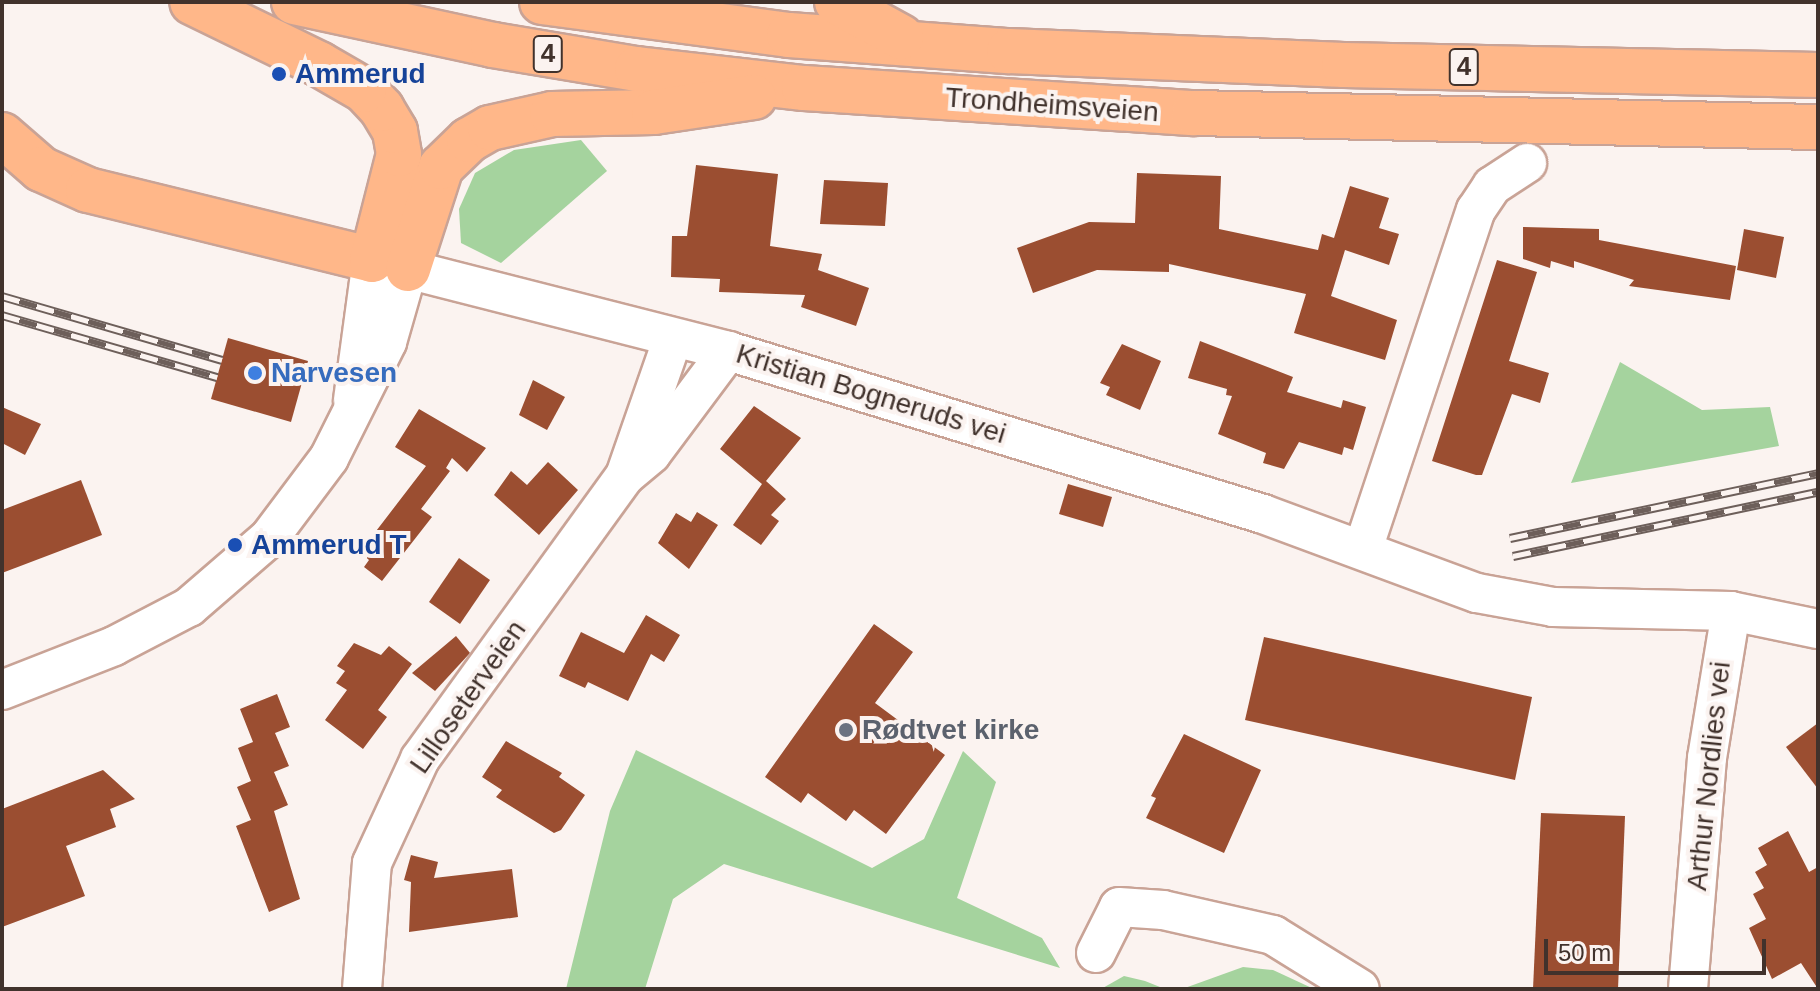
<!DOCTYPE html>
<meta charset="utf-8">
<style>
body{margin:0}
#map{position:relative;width:1820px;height:991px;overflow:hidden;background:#fbf3f0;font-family:Helvetica,sans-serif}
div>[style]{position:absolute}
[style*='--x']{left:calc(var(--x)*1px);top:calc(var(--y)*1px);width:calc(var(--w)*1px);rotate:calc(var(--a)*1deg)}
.green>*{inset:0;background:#a5d39e}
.building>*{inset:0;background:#9b4e31}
.roads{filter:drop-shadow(2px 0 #c9a396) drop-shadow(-2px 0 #c9a396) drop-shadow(0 2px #c9a396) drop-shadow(0 -2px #c9a396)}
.minor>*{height:38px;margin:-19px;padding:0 19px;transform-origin:19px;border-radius:19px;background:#fff}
.highway>*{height:44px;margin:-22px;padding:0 22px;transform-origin:22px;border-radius:22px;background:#ffb789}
.rail>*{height:9px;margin-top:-4.5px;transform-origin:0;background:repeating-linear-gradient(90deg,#fbf3f0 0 18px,#6d5f5a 0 36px);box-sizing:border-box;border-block:2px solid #6d5f5a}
.dots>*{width:22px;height:22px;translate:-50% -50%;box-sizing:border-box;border:4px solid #fbf3f0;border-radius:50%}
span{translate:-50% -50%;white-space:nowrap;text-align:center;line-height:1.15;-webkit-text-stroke:8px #fbf3f0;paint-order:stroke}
.shield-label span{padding:2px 6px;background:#fbf3f0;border:2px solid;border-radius:6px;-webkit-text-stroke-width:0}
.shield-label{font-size:26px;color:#41322c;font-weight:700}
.transit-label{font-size:28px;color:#164399;font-weight:700}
.left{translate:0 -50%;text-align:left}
.street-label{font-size:28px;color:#41322c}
.shop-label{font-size:28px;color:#366cbe;font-weight:700}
.worship-label{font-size:28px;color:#5b616d;font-weight:700}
.frame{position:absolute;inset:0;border:4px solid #41322c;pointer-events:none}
.scale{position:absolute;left:1544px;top:939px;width:222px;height:36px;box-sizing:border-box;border:4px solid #41322c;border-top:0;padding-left:10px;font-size:24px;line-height:28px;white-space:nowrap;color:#41322c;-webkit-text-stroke:6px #fbf3f0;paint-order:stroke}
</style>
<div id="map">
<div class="green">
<i style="clip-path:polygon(581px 140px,607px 171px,501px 263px,461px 243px,459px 209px,475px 173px,514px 150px)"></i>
<i style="clip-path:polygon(1620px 362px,1702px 410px,1770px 407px,1779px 446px,1571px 483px)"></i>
<i style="clip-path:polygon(636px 750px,872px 868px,924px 839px,963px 751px,996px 782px,957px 898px,1042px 938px,1060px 968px,724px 864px,673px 899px,645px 989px,566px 989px,610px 811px)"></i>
<i style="clip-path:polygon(1243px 967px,1273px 970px,1314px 989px,1182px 989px)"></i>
<i style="clip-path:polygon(1124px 976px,1145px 981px,1165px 989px,1101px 989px)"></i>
</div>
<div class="building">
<i style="clip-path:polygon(696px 165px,778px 174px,770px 246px,822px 254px,818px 270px,869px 288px,856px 326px,801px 307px,805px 295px,719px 292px,720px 279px,671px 277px,672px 236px,687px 236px)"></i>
<i style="clip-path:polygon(1137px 173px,1221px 176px,1219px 229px,1318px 250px,1322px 234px,1334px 238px,1350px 186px,1389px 198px,1379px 228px,1399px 234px,1389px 265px,1345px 250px,1331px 296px,1397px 320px,1385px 360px,1294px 333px,1306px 294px,1169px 264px,1169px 272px,1097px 270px,1033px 293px,1017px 248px,1089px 222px,1135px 223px)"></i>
<i style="clip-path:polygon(824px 180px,888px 183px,885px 226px,820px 224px)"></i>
<i style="clip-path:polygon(1523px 227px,1599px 229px,1599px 240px,1736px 266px,1730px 300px,1629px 286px,1634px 280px,1574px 261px,1574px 268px,1551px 261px,1550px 268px,1523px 259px)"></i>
<i style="clip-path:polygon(1744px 229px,1784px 237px,1776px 278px,1737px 270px)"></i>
<i style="clip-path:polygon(1497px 260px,1537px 272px,1509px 361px,1549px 373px,1540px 403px,1512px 394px,1482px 475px,1476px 475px,1432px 461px)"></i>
<i style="clip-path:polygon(228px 338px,308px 361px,291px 422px,211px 399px)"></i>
<i style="clip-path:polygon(1200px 341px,1293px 377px,1287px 392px,1341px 408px,1343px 400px,1366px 407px,1353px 450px,1344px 447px,1342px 455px,1299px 442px,1284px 469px,1263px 463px,1266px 453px,1218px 434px,1232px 396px,1226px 395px,1227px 389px,1188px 378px)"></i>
<i style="clip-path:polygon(1122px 344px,1161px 361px,1140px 410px,1106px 395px,1110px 387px,1100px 383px)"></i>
<i style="clip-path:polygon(533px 380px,565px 397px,547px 430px,519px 415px)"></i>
<i style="clip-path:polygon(754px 406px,801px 438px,766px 481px,786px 499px,771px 515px,779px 521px,761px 545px,733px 525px,762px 484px,720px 449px)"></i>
<i style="clip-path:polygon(2px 407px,41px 424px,25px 455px,2px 443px)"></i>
<i style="clip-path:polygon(419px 409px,486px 448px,467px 472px,452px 458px,446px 468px,450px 471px,421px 509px,432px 517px,382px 581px,364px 567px,369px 560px,360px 552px,426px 466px,395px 447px)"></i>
<i style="clip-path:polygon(548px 462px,578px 490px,539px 535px,494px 495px,511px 471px,527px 485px)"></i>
<i style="clip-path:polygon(81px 480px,102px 535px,2px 573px,2px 510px)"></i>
<i style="clip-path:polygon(1068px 484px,1112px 497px,1103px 527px,1059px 514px)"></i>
<i style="clip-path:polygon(697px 512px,718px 525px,689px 569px,658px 543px,676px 513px,691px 522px)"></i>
<i style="clip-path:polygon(459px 558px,490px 580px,460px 624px,429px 602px)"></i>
<i style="clip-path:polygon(646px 615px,680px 635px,664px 662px,651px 654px,628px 701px,588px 682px,585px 688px,559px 676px,581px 632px,624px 653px)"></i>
<i style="clip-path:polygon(874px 624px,913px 652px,875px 703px,945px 755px,886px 834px,854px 810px,846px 821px,808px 793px,801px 803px,765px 777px)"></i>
<i style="clip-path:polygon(456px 636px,470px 653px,435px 691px,412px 673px)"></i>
<i style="clip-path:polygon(1264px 637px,1532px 697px,1515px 780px,1245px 720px)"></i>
<i style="clip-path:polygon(354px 643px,381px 655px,389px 646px,412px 664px,378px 710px,387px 717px,363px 749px,325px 720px,347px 690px,336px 683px,345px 671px,337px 666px)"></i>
<i style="clip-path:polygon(277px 694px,290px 727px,275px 733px,289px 766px,274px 772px,288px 805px,274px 811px,300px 899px,269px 912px,236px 826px,251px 820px,237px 787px,251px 781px,238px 748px,253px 742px,240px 709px)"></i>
<i style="clip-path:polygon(1818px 723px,1818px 789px,1786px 747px)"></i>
<i style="clip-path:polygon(1184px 734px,1261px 770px,1224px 853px,1146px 818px,1156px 798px,1151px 796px)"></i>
<i style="clip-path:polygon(506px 741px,562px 773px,559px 777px,585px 795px,561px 830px,554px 833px,496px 797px,502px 790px,482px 777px)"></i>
<i style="clip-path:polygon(103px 770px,135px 799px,110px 809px,116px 827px,66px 846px,85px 896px,2px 927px,2px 809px)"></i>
<i style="clip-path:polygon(1541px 813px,1625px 816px,1618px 989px,1533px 989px)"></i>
<i style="clip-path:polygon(1788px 831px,1809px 872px,1818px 867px,1818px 989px,1801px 963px,1772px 979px,1749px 928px,1766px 919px,1753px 894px,1764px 888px,1755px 872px,1767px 865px,1758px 848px)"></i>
<i style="clip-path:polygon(411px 855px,438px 862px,434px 878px,512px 869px,518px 917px,409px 932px,411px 882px,404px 880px)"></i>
</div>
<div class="roads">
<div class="minor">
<i style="--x:673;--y:338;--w:146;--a:109.2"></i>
<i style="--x:625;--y:476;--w:34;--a:-40"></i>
<i style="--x:651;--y:454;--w:129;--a:-53.2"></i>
<i style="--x:353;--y:400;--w:141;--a:-82.3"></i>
<i style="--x:372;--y:260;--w:367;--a:14.3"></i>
<i style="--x:728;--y:351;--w:559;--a:16.94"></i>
<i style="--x:1263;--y:514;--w:228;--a:20.3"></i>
<i style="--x:1477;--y:593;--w:77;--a:10.4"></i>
<i style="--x:1553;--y:607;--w:178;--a:1.3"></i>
<i style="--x:1731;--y:611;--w:89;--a:11.7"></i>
<i style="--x:1363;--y:549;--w:357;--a:-71.6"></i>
<i style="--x:1476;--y:210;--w:29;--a:-56"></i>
<i style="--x:1492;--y:186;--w:42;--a:-33.3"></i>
<i style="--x:2;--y:690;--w:120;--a:-21.4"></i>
<i style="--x:114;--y:646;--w:85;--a:-27.5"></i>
<i style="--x:189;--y:607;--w:106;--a:-40.8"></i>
<i style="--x:269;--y:538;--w:100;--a:-53.1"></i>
<i style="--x:329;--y:458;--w:130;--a:-63.4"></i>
<i style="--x:387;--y:342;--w:76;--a:-74"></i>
<i style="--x:1096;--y:953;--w:51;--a:-63.4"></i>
<i style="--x:1119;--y:907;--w:44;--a:3.9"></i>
<i style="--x:1163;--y:910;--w:113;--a:12.8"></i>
<i style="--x:1273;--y:935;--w:102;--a:31.8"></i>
<i style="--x:362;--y:989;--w:126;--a:-85.5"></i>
<i style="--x:372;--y:863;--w:115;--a:-65.2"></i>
<i style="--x:420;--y:759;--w:349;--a:-54.1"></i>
<i style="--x:1688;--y:989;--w:232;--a:-85.3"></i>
<i style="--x:1707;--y:758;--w:149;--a:-80.7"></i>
</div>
<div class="highway">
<i style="--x:294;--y:2;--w:204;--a:12.2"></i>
<i style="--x:493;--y:45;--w:146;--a:9.5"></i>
<i style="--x:637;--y:69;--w:168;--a:6.5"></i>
<i style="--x:804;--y:88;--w:391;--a:3.7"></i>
<i style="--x:1194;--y:113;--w:624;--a:1.29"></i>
<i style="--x:542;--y:2;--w:249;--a:7.6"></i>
<i style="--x:789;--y:35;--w:221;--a:4.2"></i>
<i style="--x:1009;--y:51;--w:335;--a:2.4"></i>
<i style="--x:1344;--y:65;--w:474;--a:1.2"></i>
<i style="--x:837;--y:2;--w:73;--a:28.7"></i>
<i style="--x:2;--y:135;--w:52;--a:41.1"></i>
<i style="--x:41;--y:169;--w:51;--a:24.1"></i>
<i style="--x:88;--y:190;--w:292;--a:13.8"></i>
<i style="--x:372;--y:260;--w:109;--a:-75.7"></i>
<i style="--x:399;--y:154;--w:23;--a:-100"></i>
<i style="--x:395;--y:131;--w:26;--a:-121"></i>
<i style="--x:382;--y:109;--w:26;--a:-133"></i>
<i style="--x:364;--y:90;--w:52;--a:-150"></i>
<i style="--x:319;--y:64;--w:141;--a:-154"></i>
<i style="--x:408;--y:269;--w:107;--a:-72.1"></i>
<i style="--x:441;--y:167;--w:39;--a:-44"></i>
<i style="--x:469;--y:140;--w:24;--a:-30"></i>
<i style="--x:490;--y:128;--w:64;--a:-12.7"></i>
<i style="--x:552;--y:114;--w:102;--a:-1.1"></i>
<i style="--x:654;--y:112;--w:101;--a:-8.5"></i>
</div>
</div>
<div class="rail">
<i style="--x:2;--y:296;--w:229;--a:16.2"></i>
<i style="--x:2;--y:315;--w:224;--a:16.1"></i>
<i style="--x:1510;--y:538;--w:315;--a:-11.9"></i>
<i style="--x:1513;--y:556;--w:312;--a:-11.9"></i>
</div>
<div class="dots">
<i style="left:279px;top:74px;background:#1a4fb4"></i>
<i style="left:255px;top:373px;background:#3f7fe0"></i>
<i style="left:235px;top:545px;background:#1a4fb4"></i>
<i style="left:846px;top:730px;background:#6b7280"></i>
</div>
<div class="shield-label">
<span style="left:548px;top:54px">4</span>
<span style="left:1464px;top:67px">4</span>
</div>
<div class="transit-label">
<span class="left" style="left:295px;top:74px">Ammerud</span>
<span class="left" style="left:251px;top:545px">Ammerud T</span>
</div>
<div class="street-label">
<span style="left:1052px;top:105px;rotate:4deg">Trondheimsveien</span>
<span style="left:871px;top:394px;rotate:17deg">Kristian Bogneruds vei</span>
<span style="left:468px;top:697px;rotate:-55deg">Lilloseterveien</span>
<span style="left:1709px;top:776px;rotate:-84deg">Arthur Nordlies vei</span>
</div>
<div class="shop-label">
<span class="left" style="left:271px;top:373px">Narvesen</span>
</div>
<div class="worship-label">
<span class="left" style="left:862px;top:730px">Rødtvet kirke</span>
</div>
<div class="frame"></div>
<div class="scale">50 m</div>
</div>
